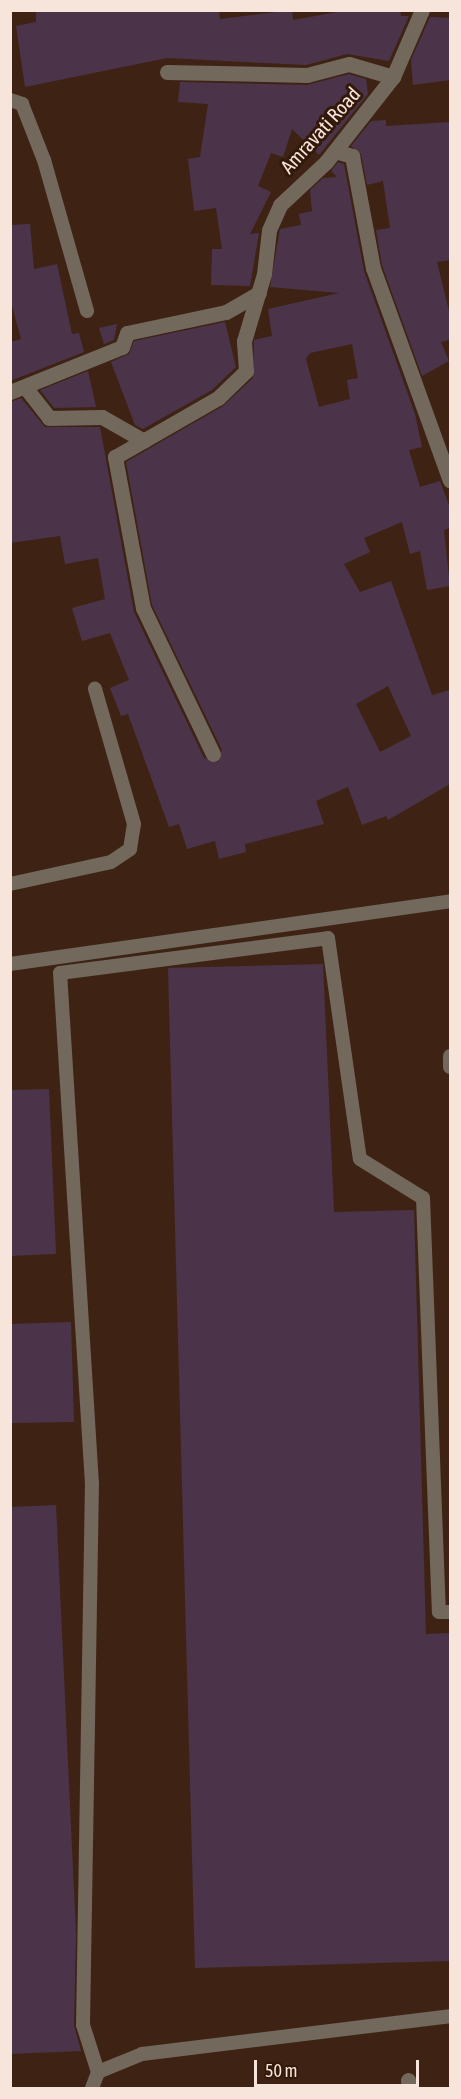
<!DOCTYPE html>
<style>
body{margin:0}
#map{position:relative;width:461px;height:2099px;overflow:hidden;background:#3e2314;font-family:"Asap Condensed",sans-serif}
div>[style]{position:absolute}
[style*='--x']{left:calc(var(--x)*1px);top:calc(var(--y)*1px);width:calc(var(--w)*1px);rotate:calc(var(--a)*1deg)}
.building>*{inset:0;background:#4b344a}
.lane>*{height:14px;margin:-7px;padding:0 7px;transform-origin:7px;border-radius:7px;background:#72685c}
.street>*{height:15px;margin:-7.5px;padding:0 7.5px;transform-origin:7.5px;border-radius:7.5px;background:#72685c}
span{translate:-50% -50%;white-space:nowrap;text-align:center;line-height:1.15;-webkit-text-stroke:6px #33190a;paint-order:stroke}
.street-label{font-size:20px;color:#f7e4db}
.frame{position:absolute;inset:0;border:12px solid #f7e4db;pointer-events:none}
.scale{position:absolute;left:254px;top:2060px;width:165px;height:27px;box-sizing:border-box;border:3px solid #f7e4db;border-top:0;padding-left:8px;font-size:18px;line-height:21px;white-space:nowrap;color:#f7e4db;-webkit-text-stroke:4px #33190a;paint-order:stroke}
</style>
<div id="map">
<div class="building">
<i style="clip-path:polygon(36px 10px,219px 10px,220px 19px,292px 10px,293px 20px,348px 10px,400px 10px,401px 16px,409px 16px,389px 61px,347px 54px,306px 65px,167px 58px,25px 87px,16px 26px,36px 22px)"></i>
<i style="clip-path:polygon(430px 17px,450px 18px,450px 80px,413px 85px,411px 60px)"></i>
<i style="clip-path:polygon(349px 74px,366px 79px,368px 94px,319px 155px,292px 129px,283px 157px,271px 153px,258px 186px,271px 192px,250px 234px,259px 233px,250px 286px,211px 285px,212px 249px,222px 249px,216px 208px,194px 211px,188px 159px,200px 157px,208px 104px,178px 102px,180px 82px,307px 85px)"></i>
<i style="clip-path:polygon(386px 120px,386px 126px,450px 122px,450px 260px,437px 262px,450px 315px,450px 340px,441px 342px,449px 361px,422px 376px,382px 265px,376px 230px,390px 228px,383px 181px,367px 185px,361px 154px,351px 146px,371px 121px)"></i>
<i style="clip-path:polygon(evenodd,338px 162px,344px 164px,364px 271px,415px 414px,422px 447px,409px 450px,420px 487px,440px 481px,450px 508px,450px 528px,444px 530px,450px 586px,427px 590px,420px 551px,410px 554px,402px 522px,364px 538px,370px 552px,344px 564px,360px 592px,391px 581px,432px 695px,450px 690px,450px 784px,388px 820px,386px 816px,362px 825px,348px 787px,316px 801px,324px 824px,245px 844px,246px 852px,219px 859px,215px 841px,187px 849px,179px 824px,169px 827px,128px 714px,121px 716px,110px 688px,129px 680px,110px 633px,82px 641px,72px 608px,105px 599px,98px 558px,65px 564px,60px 536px,10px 543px,10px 402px,21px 398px,45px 427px,100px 427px,134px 612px,204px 758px,218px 762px,222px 750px,152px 605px,126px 462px,223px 406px,253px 378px,254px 340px,272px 336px,268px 309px,339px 293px,270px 287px,280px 229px,301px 225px,299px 214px,312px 211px,310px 190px,323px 178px,337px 177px,331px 171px,338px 162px,352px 344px,358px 378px,347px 380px,350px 399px,319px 407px,306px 359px,310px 353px,352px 344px,338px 162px,388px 686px,411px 736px,380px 752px,356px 704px,388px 686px)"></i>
<i style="clip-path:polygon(30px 224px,34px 269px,57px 264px,72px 334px,79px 333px,84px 352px,10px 381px,10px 342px,21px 339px,10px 298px,10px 225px)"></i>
<i style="clip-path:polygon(225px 322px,236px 367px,212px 390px,143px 429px,135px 425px,111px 362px,129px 354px,134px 341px)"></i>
<i style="clip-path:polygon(117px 324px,114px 340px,104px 344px,99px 328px)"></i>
<i style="clip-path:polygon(88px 371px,96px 407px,54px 408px,40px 390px)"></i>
<i style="clip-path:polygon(323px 964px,334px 1212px,414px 1210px,426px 1634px,450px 1633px,450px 1961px,195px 1968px,168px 968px)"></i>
<i style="clip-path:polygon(49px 1089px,56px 1254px,10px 1256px,10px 1090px)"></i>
<i style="clip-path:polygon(71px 1322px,74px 1422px,10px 1423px,10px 1324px)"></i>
<i style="clip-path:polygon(56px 1505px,76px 1934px,74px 2025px,81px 2051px,10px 2054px,10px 1507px)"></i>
</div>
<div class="lane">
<i style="--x:10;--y:100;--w:13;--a:18"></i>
<i style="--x:22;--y:104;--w:60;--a:68.6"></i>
<i style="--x:44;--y:160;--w:157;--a:74.1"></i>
<i style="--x:10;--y:884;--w:103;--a:-12.3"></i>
<i style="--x:111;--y:862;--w:23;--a:-34"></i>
<i style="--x:130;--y:849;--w:25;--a:-81"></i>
<i style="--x:134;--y:824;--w:141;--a:-106.1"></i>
<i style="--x:10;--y:964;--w:444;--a:-8.1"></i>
<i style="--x:450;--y:1056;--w:11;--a:90"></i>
<i style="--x:98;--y:2072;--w:49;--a:-107.7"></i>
<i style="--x:83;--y:2025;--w:541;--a:-89.05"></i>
<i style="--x:92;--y:1484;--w:512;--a:-93.58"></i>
<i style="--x:60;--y:973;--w:270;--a:-7.4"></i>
<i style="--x:328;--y:938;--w:223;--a:81.8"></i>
<i style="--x:360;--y:1159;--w:74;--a:31.8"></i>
<i style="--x:423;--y:1198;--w:414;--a:87.8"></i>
<i style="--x:439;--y:1612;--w:11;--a:0"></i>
<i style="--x:92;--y:2088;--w:17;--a:-69"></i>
<i style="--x:98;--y:2072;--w:48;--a:-22.2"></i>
<i style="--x:142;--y:2054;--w:310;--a:-7"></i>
</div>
<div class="street">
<i style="--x:167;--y:72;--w:140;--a:1.2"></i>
<i style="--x:307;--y:75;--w:43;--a:-14.7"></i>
<i style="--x:349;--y:64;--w:46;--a:16.5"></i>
<i style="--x:335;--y:151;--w:18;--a:16"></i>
<i style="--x:352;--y:156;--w:114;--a:79.4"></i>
<i style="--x:373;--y:268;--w:226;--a:70.1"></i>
<i style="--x:25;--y:387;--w:39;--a:52"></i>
<i style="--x:49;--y:418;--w:53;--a:-1.1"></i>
<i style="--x:102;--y:417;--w:48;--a:29.7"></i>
<i style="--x:10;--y:392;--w:121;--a:-21.9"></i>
<i style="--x:122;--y:347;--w:15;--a:-70"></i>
<i style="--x:127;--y:333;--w:101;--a:-12"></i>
<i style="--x:226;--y:312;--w:38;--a:-30"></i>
<i style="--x:213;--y:754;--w:162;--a:-115.6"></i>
<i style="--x:143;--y:608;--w:154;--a:-100.5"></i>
<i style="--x:115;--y:457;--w:119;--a:-29.8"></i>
<i style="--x:218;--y:398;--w:39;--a:-44"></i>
<i style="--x:246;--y:371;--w:30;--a:-94"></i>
<i style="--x:244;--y:341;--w:70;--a:-73.4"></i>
<i style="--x:264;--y:274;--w:44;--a:-83.5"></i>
<i style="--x:269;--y:230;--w:27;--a:-66"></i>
<i style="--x:280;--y:205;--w:63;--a:-43.1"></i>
<i style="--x:326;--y:162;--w:108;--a:-51.8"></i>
<i style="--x:393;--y:77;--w:73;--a:-66.6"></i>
<i style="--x:408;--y:2080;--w:8;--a:83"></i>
</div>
<div class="street-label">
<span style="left:320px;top:130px;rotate:-48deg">Amravati Road</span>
</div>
<div class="frame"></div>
<div class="scale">50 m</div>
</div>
